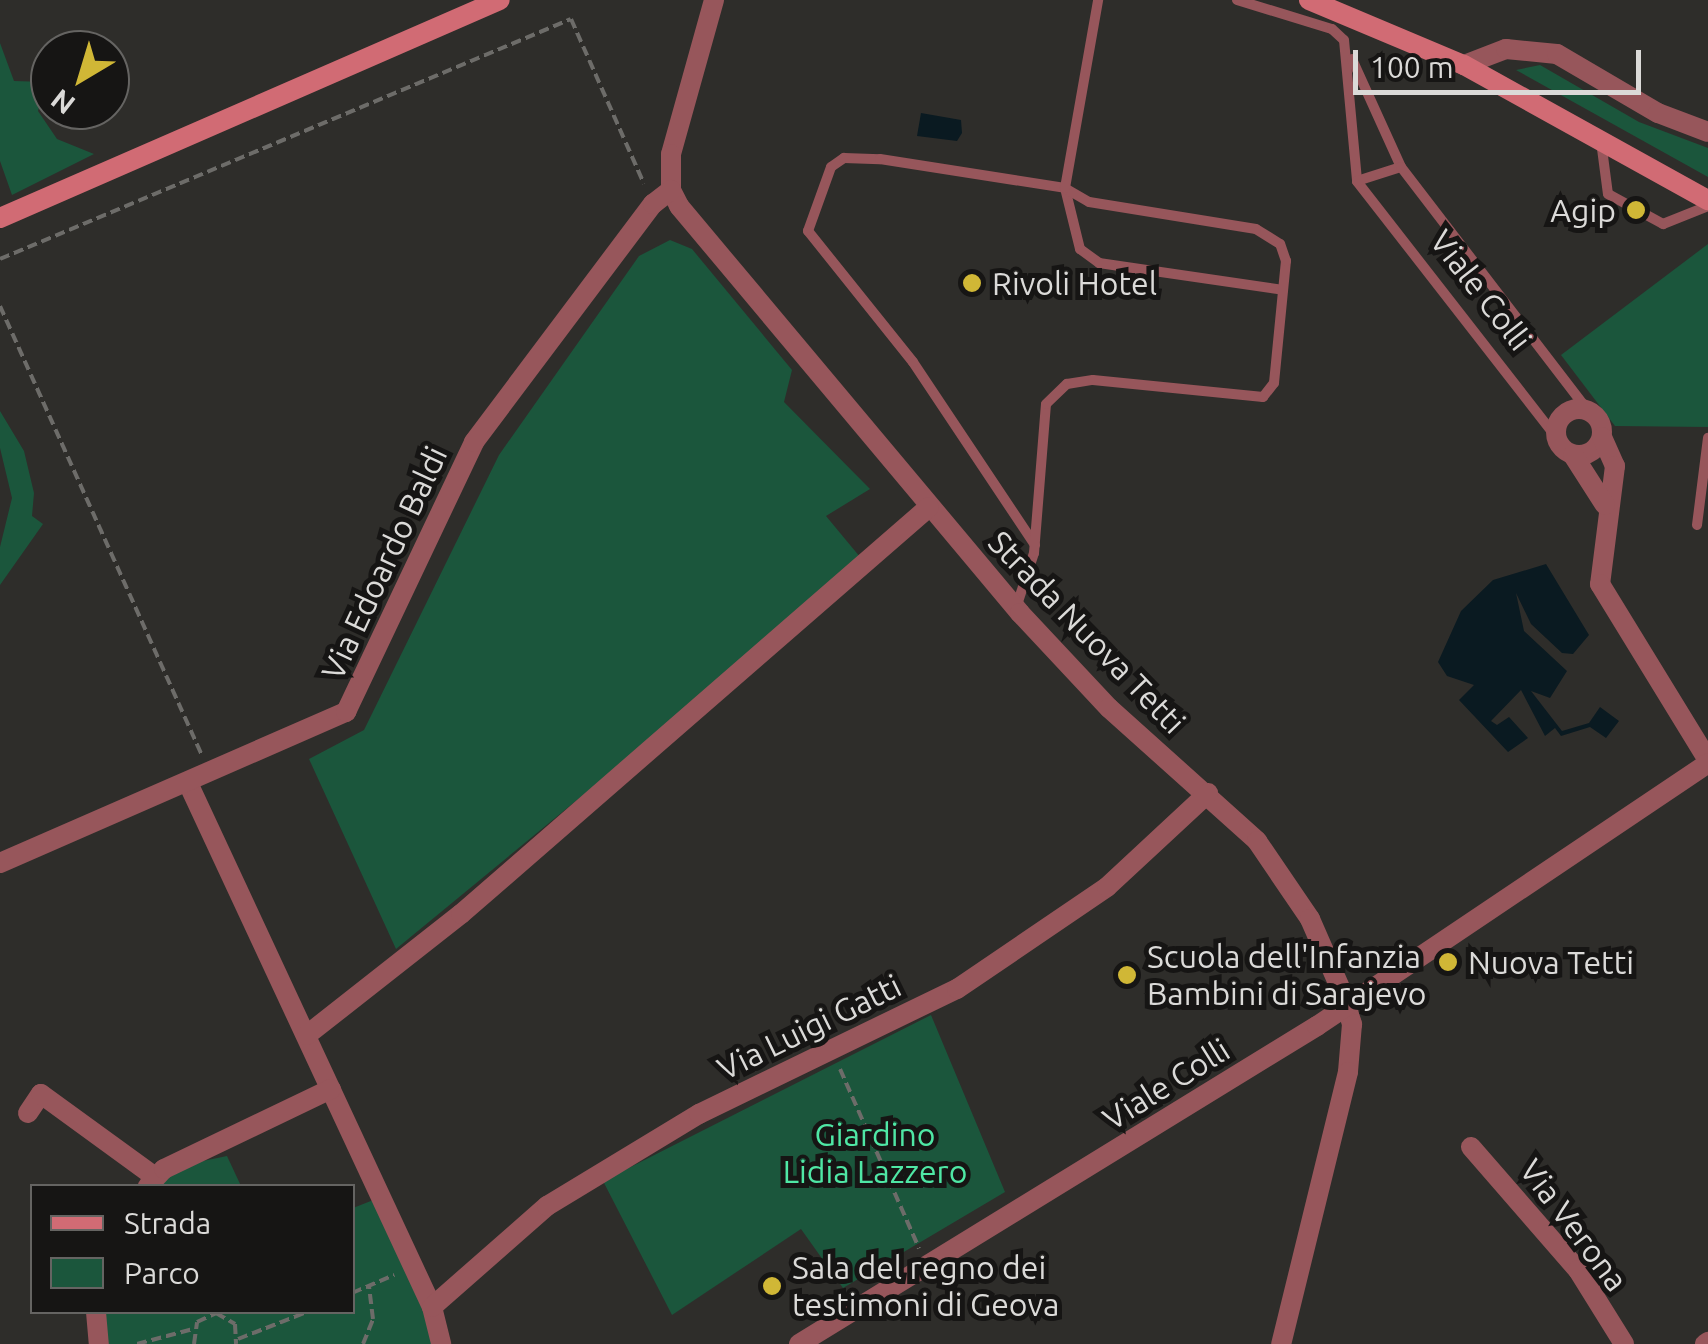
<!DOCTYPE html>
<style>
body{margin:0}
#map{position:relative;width:1708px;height:1344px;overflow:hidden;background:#2e2d2a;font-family:Ubuntu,sans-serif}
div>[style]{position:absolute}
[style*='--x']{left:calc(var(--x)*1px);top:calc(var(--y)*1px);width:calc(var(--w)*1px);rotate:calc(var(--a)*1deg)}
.green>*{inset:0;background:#1b563c}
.water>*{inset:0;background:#0a1a21}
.path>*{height:4px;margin-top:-2px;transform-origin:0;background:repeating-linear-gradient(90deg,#6d6c69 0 10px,transparent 0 15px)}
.service>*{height:10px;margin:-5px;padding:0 5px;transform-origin:5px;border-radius:5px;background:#97565b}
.minor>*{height:20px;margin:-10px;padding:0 10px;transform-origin:10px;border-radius:10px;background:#97565b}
.minor>.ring{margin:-10px;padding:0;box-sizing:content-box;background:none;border:20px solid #97565b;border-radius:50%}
.tertiary>*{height:20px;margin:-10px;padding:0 10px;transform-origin:10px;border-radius:10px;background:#97565b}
.secondary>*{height:20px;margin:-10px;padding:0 10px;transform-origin:10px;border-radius:10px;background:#d16b74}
.dots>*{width:28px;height:28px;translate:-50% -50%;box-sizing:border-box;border:5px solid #161514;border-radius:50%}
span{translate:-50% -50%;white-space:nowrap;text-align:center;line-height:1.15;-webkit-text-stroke:10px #161514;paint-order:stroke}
.poi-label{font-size:32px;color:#dbdad8}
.right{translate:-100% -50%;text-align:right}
.left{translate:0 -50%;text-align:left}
.street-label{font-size:32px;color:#dbdad8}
.park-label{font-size:32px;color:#4fe7a5}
.legend{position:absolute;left:30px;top:1184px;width:325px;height:130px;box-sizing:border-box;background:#161514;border:2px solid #656462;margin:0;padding:12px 18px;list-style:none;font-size:30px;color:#dbdad8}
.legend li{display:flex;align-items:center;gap:20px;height:50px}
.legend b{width:50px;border:2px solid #656462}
.north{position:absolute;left:30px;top:30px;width:100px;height:100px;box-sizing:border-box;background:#161514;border:2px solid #656462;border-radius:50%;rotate:218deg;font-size:28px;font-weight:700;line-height:40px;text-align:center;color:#dbdad8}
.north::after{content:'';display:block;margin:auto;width:35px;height:45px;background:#d0b736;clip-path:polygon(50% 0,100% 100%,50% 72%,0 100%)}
.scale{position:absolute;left:1353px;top:50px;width:288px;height:45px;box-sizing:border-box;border:5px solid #dbdad8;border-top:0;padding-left:12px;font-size:30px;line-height:35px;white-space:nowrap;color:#dbdad8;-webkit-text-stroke:8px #161514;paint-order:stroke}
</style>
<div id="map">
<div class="green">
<i style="clip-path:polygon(0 43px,14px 81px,46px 82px,38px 111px,57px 139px,94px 154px,12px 195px,0 161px)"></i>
<i style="clip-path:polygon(1540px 65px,1639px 122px,1708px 148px,1708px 177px,1516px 70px)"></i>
<i style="clip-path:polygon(670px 240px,692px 249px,792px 370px,784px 402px,870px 489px,826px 516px,865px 563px,396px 949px,309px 759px,364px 730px,499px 455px,639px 256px)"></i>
<i style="clip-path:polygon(1708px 244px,1708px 427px,1615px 426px,1561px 355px)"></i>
<i style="clip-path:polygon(0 411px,24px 451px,34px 493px,32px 516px,43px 524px,0 585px,0 547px,12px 498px,0 448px)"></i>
<i style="clip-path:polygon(931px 1015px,1005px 1192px,843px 1288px,801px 1229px,672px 1315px,603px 1181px)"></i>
<i style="clip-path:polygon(227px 1156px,241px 1186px,155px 1186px,164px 1169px)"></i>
<i style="clip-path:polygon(381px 1197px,441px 1344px,104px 1344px,100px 1312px,352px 1312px,353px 1208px)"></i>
</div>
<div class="water">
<i style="clip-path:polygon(921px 113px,961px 120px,962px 133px,957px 141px,917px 136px)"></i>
<i style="clip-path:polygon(1546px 564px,1589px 635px,1573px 654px,1562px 653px,1531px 624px,1516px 593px,1524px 631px,1567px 671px,1550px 698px,1531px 691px,1562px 731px,1589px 723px,1600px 707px,1619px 721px,1606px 738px,1590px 727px,1561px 736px,1555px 728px,1545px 736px,1521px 690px,1491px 721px,1497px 725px,1509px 717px,1528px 738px,1508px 752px,1459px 700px,1474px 685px,1447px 676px,1438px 662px,1461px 611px,1493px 580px)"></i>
</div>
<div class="path">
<i style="--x:0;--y:259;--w:619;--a:-22.8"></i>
<i style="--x:571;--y:19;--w:180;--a:66.1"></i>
<i style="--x:0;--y:306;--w:492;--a:65.8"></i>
<i style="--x:840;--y:1069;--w:196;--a:66.2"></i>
<i style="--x:352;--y:1293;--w:46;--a:-23.2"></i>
<i style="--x:238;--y:1339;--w:74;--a:-21.4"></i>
<i style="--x:137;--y:1344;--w:58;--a:-15"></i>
<i style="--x:194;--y:1344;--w:22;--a:-82"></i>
<i style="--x:197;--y:1322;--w:21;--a:-25"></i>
<i style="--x:216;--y:1313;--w:22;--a:30"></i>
<i style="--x:235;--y:1324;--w:20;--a:87"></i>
<i style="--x:363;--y:1344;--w:27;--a:-68"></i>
<i style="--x:373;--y:1319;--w:33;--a:-97"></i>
</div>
<div class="service">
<i style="--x:1237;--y:0;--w:99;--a:17"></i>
<i style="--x:1332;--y:29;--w:16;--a:43"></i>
<i style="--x:1344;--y:40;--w:142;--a:84.7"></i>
<i style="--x:1352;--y:59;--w:119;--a:65.6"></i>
<i style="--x:1601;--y:141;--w:53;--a:82.5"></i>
<i style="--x:1608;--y:194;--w:63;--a:28.6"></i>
<i style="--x:1663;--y:224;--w:48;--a:-21.8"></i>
<i style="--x:1556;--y:437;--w:324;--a:-127.9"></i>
<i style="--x:1357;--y:181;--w:46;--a:-17.7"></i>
<i style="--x:1401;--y:167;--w:309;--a:52.5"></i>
<i style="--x:1697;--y:525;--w:88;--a:-82.8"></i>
<i style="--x:1035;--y:545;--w:220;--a:-123.7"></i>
<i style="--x:913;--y:362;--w:168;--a:-128.7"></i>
<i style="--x:808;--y:231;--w:68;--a:-70.2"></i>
<i style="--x:831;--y:167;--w:16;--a:-35"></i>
<i style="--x:844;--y:158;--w:36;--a:2"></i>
<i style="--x:880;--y:159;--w:187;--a:8.9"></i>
<i style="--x:1065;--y:188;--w:63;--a:76.2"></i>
<i style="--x:1080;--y:249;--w:24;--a:36"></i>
<i style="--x:1099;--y:263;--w:186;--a:8.3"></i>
<i style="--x:1016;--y:608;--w:58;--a:-71.9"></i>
<i style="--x:1034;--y:553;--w:149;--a:-85.4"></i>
<i style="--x:1046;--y:404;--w:29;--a:-44"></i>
<i style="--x:1067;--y:384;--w:26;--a:-9"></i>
<i style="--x:1093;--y:380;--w:171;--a:5.7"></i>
<i style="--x:1263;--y:397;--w:18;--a:-52"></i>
<i style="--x:1274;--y:383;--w:123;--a:-84.4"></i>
<i style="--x:1286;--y:261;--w:18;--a:-109"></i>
<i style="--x:1280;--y:244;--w:28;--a:-148"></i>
<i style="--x:1256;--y:229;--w:169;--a:-170.8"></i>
<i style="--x:1089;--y:202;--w:28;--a:-150"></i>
<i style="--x:1065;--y:188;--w:191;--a:-80"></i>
</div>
<div class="minor">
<i style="--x:714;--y:0;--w:160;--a:105.6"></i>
<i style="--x:671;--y:154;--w:36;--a:90"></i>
<i style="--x:671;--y:190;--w:18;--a:63"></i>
<i style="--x:679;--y:206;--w:531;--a:50.04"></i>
<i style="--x:1020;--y:613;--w:130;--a:46.9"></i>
<i style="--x:1109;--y:708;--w:199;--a:41.9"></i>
<i style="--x:1257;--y:841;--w:94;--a:55.8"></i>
<i style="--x:1310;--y:919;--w:77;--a:66.4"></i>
<i style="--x:1341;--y:990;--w:36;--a:72"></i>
<i style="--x:1352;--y:1024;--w:48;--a:94.8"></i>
<i style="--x:1348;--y:1072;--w:280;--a:103.8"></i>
<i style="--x:1464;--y:65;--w:45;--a:-20.9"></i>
<i style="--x:1506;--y:49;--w:51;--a:5.6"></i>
<i style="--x:1557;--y:54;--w:117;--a:30.3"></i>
<i style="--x:1658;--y:113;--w:53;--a:20.8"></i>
<i class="ring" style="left:1556px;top:409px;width:26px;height:26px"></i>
<i style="--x:1602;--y:437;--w:32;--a:66"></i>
<i style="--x:1615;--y:466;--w:119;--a:97.2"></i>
<i style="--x:1600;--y:584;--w:206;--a:58.5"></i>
<i style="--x:1573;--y:455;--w:59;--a:57.4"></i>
<i style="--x:188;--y:783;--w:578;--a:65.03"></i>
<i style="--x:432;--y:1307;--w:38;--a:76"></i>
<i style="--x:0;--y:863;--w:378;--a:-23.6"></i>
<i style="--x:346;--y:712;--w:299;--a:-64.6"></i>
<i style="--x:474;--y:442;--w:298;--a:-53.1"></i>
<i style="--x:653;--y:204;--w:23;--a:-38"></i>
<i style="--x:307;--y:1035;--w:196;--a:-38.2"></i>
<i style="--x:461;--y:914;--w:620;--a:-41.01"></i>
<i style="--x:28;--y:1113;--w:23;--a:-56"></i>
<i style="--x:41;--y:1094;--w:140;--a:36"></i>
<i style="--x:1471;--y:1147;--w:163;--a:49"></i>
<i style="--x:1578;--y:1270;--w:87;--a:58.1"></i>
<i style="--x:148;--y:1186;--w:23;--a:-47"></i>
<i style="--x:164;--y:1169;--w:185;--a:-25.6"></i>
<i style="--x:432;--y:1307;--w:153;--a:-41.3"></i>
<i style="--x:547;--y:1206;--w:178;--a:-31.2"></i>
<i style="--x:699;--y:1114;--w:287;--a:-25.9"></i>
<i style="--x:957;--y:989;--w:181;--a:-34.2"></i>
<i style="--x:1107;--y:887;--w:138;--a:-42.9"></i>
<i style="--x:96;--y:1312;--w:32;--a:85"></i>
<i style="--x:1705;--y:1344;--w:4;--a:-34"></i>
</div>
<div class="tertiary">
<i style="--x:799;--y:1344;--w:608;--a:-31.55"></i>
<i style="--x:1317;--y:1026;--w:471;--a:-33.9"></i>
</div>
<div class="secondary">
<i style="--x:1309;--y:0;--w:168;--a:22.8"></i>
<i style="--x:1464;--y:65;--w:279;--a:29"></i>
<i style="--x:0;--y:218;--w:545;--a:-23.56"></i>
</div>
<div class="dots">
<i style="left:1636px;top:210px;background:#d0b736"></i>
<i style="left:972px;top:283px;background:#d0b736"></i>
<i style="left:1448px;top:962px;background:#d0b736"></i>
<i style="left:1127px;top:975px;background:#d0b736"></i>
<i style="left:772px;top:1286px;background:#d0b736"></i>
</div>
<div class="poi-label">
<span class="right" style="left:1616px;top:210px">Agip</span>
<span class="left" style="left:992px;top:283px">Rivoli Hotel</span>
<span class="left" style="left:1147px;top:975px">Scuola dell'Infanzia<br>Bambini di Sarajevo</span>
<span class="left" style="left:1468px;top:962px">Nuova Tetti</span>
<span class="left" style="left:792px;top:1286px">Sala del regno dei<br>testimoni di Geova</span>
</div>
<div class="street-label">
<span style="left:1481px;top:290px;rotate:52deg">Viale Colli</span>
<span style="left:384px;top:563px;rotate:-65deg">Via Edoardo Baldi</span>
<span style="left:1087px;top:632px;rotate:46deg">Strada Nuova Tetti</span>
<span style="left:809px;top:1027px;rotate:-26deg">Via Luigi Gatti</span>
<span style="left:1166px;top:1084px;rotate:-32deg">Viale Colli</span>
<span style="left:1574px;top:1225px;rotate:53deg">Via Verona</span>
</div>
<div class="park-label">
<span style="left:875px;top:1153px">Giardino<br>Lidia Lazzero</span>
</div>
<ul class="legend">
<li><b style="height:12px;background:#d16b74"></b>Strada</li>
<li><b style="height:28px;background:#1b563c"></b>Parco</li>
</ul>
<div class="north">N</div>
<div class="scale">100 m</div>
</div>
